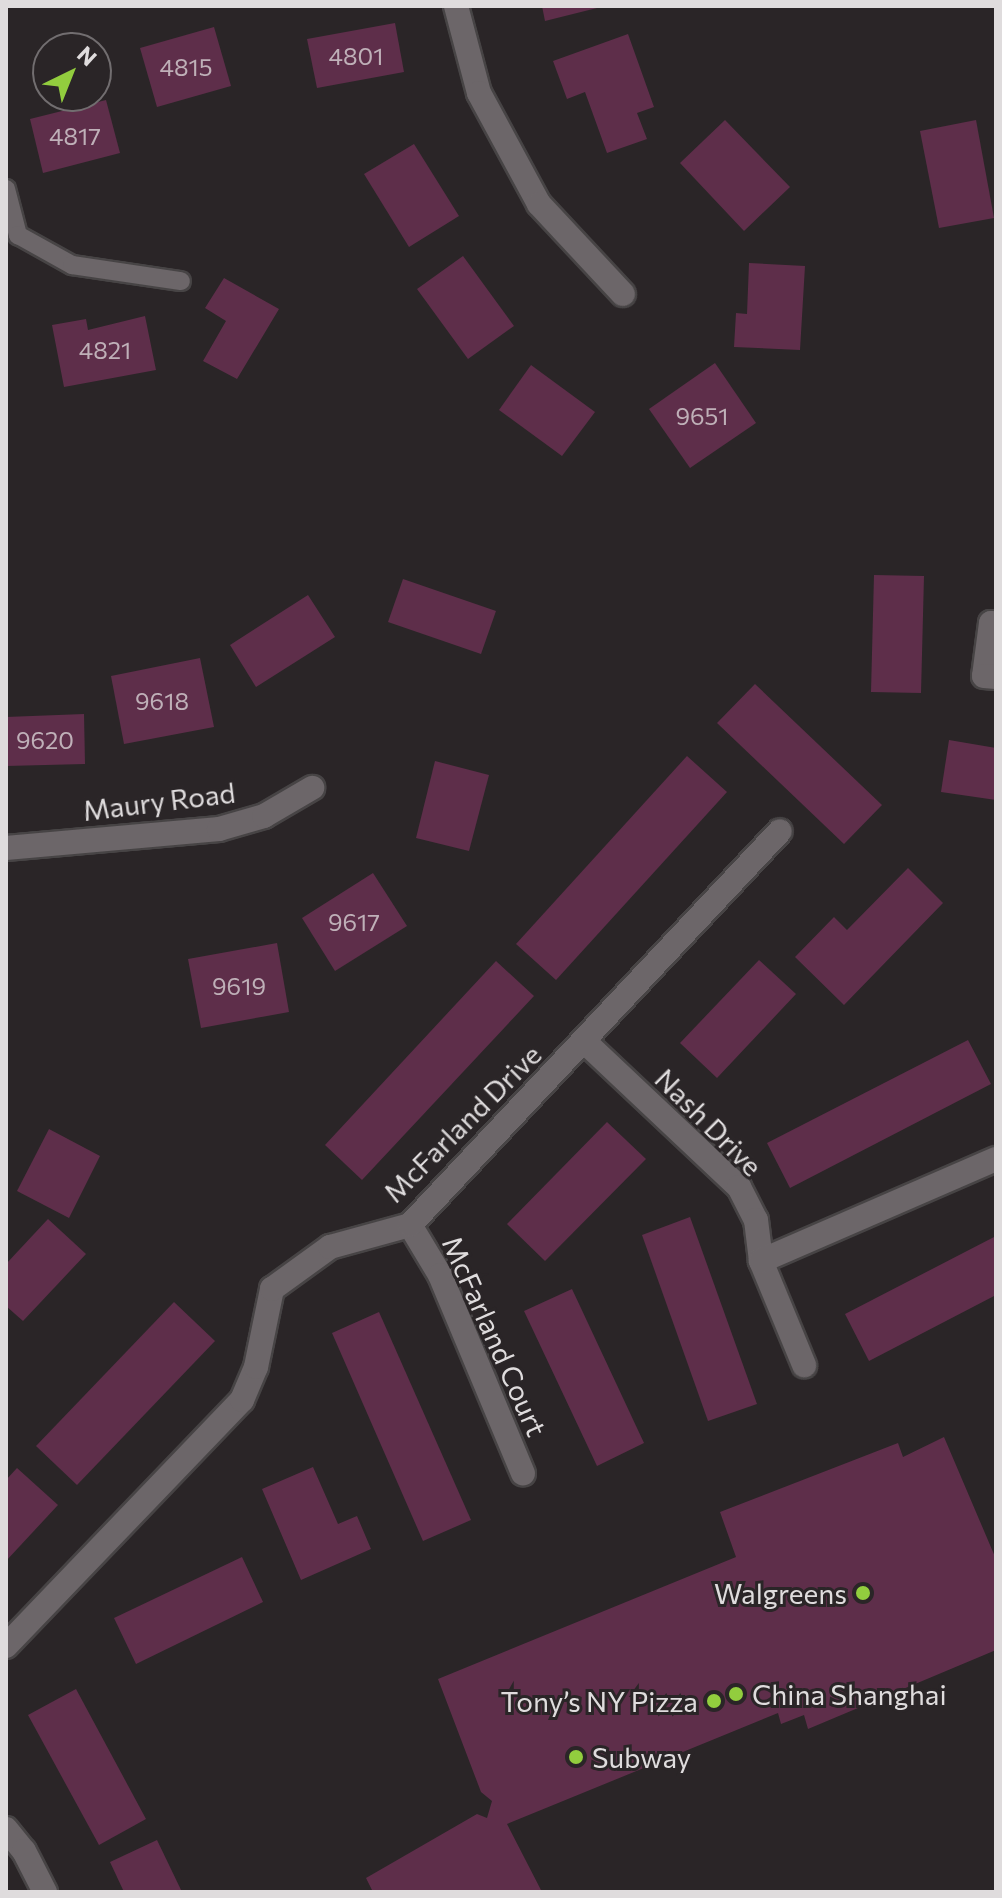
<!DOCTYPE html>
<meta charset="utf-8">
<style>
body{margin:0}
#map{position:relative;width:1002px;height:1898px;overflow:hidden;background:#2a2527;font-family:Commissioner,sans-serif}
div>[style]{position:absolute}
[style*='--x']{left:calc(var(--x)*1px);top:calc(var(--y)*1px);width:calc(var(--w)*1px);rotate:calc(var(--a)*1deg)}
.building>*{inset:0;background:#5e2e4a}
.roads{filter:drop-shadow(2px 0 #474445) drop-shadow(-2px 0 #474445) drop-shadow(0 2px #474445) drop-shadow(0 -2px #474445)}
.lane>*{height:18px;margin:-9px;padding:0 9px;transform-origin:9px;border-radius:9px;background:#6c6669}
.street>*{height:24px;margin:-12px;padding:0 12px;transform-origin:12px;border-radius:12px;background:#6c6669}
.dots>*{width:22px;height:22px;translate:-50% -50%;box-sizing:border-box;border:4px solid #2a2527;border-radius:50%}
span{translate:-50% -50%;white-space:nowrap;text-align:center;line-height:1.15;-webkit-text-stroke:6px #2a2527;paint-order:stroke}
.number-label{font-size:24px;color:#bfb0b8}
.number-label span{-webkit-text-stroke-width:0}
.street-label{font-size:28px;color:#dfdcdd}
.poi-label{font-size:28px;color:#dfdcdd}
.right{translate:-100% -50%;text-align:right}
.left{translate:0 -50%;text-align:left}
.frame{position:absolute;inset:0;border:8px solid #dfdcdd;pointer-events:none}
.north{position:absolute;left:32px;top:32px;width:80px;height:80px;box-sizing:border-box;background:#2a2527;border:2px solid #726e70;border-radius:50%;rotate:43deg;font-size:22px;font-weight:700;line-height:32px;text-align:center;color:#dfdcdd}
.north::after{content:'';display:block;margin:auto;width:28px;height:36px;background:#92cd3e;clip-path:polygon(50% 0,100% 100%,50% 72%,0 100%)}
</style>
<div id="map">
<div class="building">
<i style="clip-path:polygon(542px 6px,601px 6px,601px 7px,545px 21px)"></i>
<i style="clip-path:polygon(395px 23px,404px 72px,317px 88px,307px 39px)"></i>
<i style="clip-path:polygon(214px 27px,231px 86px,157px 107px,140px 48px)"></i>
<i style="clip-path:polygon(628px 34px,654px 107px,637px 113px,647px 139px,607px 153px,585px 92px,567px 99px,553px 61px)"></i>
<i style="clip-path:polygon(106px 100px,120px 153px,43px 173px,30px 119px)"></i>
<i style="clip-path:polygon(725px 120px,790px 187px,744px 231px,680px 163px)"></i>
<i style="clip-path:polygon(976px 120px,994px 218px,939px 228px,920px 131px)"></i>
<i style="clip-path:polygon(414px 144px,459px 216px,409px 247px,364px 174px)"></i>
<i style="clip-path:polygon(463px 256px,514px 326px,468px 359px,417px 289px)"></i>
<i style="clip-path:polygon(749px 263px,805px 266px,800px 350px,734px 347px,736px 313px,747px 314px)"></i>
<i style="clip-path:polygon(224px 278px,279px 309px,237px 379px,203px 361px,226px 321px,205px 308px)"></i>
<i style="clip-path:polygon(145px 316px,156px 370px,64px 387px,52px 325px,86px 319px,88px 330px)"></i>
<i style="clip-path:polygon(715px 363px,756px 423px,690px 468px,649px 409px)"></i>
<i style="clip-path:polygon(531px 365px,595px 412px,562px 456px,499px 410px)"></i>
<i style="clip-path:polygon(874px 575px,924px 576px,921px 693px,871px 692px)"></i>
<i style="clip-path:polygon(403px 579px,496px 611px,481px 654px,388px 622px)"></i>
<i style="clip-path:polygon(308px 595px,335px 637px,256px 687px,230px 645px)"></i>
<i style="clip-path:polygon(200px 658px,214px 727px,124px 744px,111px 676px)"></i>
<i style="clip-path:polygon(755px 684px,882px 805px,844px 844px,717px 723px)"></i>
<i style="clip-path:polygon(84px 714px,85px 764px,6px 766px,6px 717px)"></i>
<i style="clip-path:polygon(949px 740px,996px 748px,996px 800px,941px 792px)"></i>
<i style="clip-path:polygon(687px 756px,727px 792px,556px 980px,516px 944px)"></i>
<i style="clip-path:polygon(435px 761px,489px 775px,469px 851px,416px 838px)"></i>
<i style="clip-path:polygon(908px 868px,943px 903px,844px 1005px,795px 957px,834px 917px,847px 930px)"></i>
<i style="clip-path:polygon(373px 873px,407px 926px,335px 971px,302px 918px)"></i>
<i style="clip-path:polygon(277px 943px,289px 1012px,201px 1028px,188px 959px)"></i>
<i style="clip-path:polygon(759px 960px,796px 994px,717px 1078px,680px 1043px)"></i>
<i style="clip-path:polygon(496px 961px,534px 996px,362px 1180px,325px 1145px)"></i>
<i style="clip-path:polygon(968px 1040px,991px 1084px,790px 1188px,767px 1143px)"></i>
<i style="clip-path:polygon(607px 1122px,646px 1159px,545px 1261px,507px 1224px)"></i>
<i style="clip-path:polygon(49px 1129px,100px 1156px,69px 1218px,17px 1191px)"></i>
<i style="clip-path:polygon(690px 1217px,757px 1404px,708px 1421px,642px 1235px)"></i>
<i style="clip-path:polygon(48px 1219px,86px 1254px,23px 1321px,6px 1306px,6px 1264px)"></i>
<i style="clip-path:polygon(996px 1236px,996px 1295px,869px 1361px,845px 1314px)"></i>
<i style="clip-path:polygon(572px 1289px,644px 1443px,597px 1466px,524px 1311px)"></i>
<i style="clip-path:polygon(174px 1302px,215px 1341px,77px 1485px,36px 1446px)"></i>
<i style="clip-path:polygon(379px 1312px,471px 1520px,423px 1541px,332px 1333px)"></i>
<i style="clip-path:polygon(944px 1437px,996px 1559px,996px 1650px,808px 1729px,804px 1715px,781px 1724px,778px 1713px,507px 1824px,542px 1892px,373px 1892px,366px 1878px,477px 1814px,487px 1818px,492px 1801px,481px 1792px,438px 1679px,736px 1557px,720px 1512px,898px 1443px,903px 1457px)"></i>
<i style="clip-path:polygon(313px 1467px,338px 1524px,357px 1516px,371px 1549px,301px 1580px,262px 1489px)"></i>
<i style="clip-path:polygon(17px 1468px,58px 1505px,6px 1561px,6px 1480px)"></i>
<i style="clip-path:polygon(242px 1557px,263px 1602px,136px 1664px,114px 1618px)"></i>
<i style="clip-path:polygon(76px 1689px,146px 1819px,99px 1845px,28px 1715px)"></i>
<i style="clip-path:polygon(157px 1840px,182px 1892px,124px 1892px,110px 1862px)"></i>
</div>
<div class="roads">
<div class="lane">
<i style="--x:6;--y:189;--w:48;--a:75.4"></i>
<i style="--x:18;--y:235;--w:62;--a:29.1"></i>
<i style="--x:72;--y:265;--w:110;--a:8.4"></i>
</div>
<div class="street">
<i style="--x:456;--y:6;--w:90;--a:75.2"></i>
<i style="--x:479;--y:93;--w:126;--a:61.6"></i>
<i style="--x:539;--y:204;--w:123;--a:47"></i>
<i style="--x:996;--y:624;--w:5;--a:-169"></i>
<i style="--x:991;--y:623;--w:53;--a:97.5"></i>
<i style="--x:984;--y:676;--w:12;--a:5"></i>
<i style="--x:6;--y:848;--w:214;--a:-5.1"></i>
<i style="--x:219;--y:829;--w:47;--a:-16.1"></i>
<i style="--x:264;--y:816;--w:56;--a:-30.3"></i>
<i style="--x:585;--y:1042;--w:212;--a:43.3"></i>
<i style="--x:739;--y:1187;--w:37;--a:63"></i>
<i style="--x:756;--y:1220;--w:41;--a:83"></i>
<i style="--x:761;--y:1261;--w:113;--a:67.5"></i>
<i style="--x:410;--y:1225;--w:58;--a:59"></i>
<i style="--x:440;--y:1275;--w:215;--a:67.3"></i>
<i style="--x:761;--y:1261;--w:256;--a:-23.5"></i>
<i style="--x:6;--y:1646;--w:341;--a:-46.2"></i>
<i style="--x:242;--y:1400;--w:36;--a:-67"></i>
<i style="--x:256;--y:1367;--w:80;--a:-78.4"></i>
<i style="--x:272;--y:1289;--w:72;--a:-35.9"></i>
<i style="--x:330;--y:1247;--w:83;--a:-15.4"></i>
<i style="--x:410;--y:1225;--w:540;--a:-46.8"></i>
<i style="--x:6;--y:1829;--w:28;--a:51"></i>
<i style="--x:24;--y:1851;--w:46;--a:62.9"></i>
</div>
</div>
<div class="dots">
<i style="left:863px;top:1593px;background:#92cd3e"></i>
<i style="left:736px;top:1694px;background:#92cd3e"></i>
<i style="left:714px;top:1701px;background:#92cd3e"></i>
<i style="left:576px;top:1757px;background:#92cd3e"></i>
</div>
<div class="number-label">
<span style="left:356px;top:56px">4801</span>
<span style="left:186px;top:67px">4815</span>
<span style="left:75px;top:136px">4817</span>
<span style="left:105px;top:350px">4821</span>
<span style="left:702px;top:416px">9651</span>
<span style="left:162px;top:701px">9618</span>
<span style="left:45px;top:740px">9620</span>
<span style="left:354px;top:922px">9617</span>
<span style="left:239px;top:986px">9619</span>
</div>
<div class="street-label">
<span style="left:159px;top:801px;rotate:-7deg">Maury Road</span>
<span style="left:709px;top:1122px;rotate:45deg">Nash Drive</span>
<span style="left:462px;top:1123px;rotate:-45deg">McFarland Drive</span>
<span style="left:495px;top:1336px;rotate:66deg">McFarland Court</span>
</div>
<div class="poi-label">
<span class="right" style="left:847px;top:1593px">Walgreens</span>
<span class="left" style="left:752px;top:1694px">China Shanghai</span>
<span class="right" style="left:698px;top:1701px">Tony’s NY Pizza</span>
<span class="left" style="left:592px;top:1757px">Subway</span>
</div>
<div class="frame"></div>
<div class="north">N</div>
</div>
